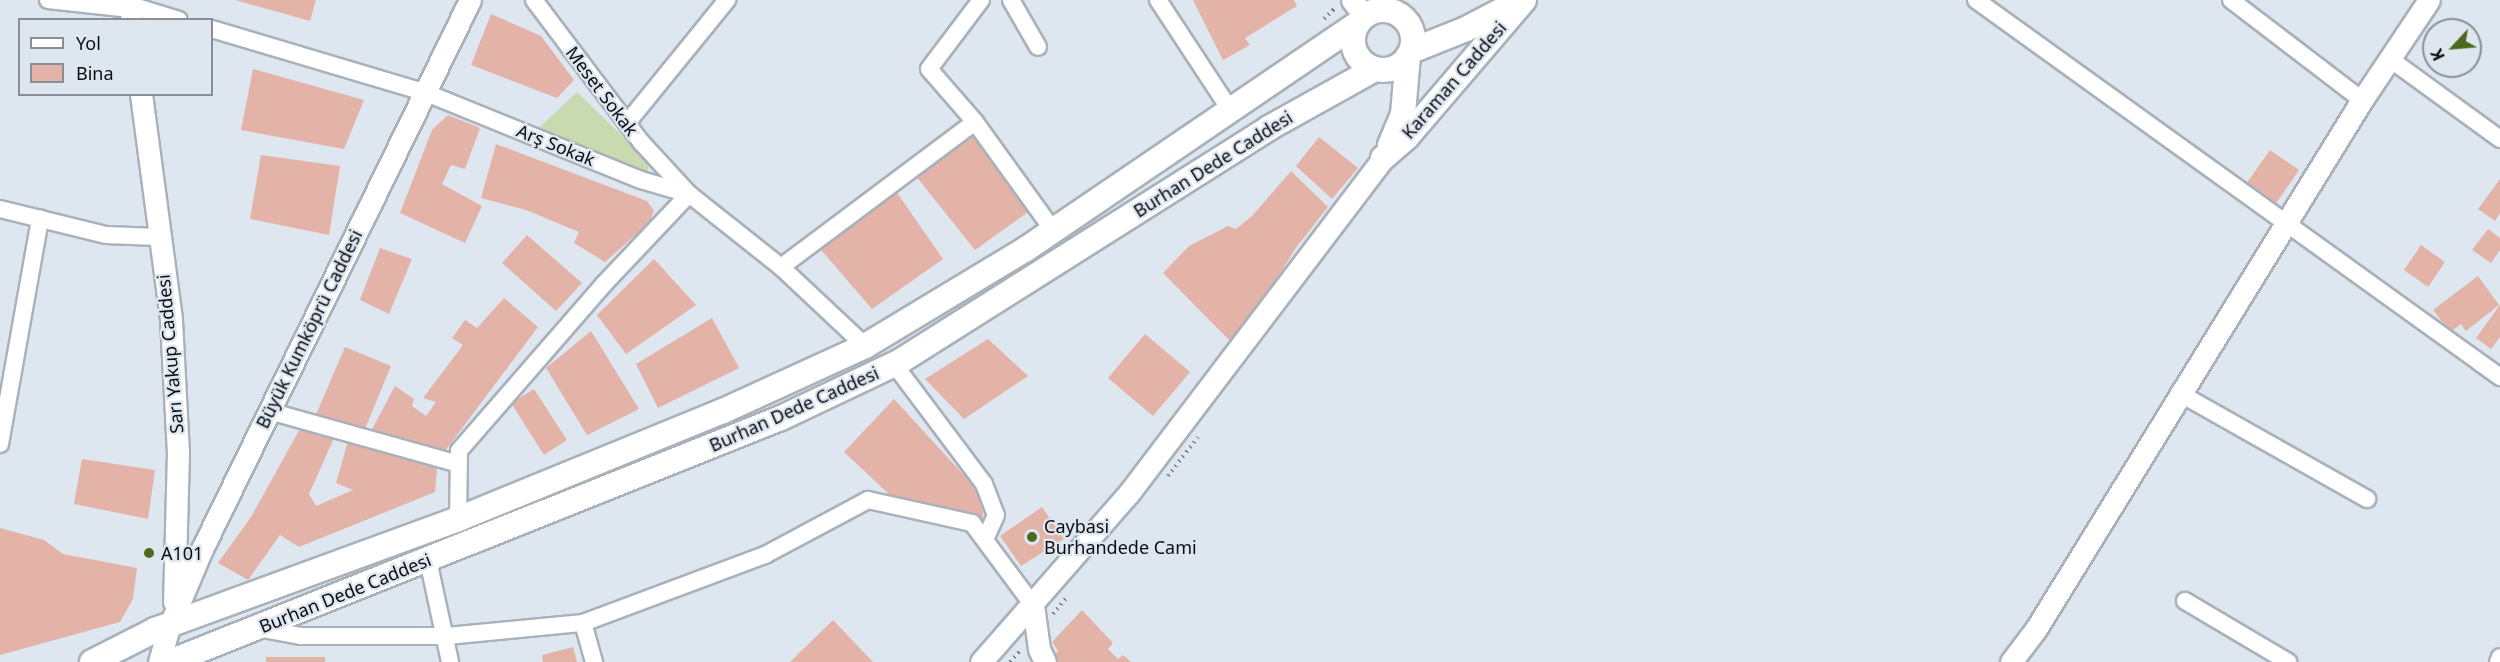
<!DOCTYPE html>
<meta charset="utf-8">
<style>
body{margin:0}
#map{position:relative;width:2500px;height:662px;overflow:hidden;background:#dee6f0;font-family:"Noto Sans",sans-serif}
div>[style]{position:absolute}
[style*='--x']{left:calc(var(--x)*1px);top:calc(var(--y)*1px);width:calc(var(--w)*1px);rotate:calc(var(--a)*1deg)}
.green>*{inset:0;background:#c9d9b0}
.building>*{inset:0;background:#e4b3a8}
.path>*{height:4px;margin-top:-2px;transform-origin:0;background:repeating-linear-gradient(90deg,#7a7f86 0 1.5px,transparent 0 6px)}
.roads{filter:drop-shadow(2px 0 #a9b1bb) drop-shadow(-2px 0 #a9b1bb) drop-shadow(0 2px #a9b1bb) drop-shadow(0 -2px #a9b1bb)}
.minor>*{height:16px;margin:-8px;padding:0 8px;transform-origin:8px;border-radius:8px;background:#fff}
.tertiary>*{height:21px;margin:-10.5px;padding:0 10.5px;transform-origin:10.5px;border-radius:10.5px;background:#fff}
.secondary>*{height:24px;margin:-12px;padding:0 12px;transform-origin:12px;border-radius:12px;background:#fff}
.secondary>.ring{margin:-12px;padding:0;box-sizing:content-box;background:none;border:24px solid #fff;border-radius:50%}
.dots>*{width:16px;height:16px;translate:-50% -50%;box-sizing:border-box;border:3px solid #dee6f0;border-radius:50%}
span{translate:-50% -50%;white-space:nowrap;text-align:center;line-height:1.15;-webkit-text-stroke:4.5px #dee6f0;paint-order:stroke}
.street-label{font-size:18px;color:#0b0d11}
.poi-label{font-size:18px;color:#0b0d11}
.left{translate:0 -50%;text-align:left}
.legend{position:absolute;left:18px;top:18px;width:195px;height:78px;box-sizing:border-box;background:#dee6f0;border:2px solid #8a8f97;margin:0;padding:8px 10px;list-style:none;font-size:18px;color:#0b0d11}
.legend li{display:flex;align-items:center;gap:12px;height:30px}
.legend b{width:30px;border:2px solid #8a8f97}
.north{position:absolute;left:2422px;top:18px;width:60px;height:60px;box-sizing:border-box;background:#dee6f0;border:2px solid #8a8f97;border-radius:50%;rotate:244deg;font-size:16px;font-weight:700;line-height:24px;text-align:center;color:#0b0d11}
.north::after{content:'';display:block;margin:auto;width:21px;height:27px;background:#4c6a1f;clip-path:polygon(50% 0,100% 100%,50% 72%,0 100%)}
</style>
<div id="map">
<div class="green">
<i style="clip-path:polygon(577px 92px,649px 162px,648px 171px,640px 171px,538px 129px)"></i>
</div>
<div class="building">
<i style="clip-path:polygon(235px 0,316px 0,310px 21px)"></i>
<i style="clip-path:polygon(1193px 0,1294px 0,1297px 6px,1245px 38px,1250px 45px,1223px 60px)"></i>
<i style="clip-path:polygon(491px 14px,541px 36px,574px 80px,557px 98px,471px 65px)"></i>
<i style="clip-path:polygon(253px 69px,364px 100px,344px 149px,241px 130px)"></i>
<i style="clip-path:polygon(448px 115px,480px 128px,465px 169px,451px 165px,442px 184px,482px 206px,465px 243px,400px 213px,432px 130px)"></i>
<i style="clip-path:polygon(971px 127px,1035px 207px,975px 250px,911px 170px)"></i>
<i style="clip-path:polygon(1319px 137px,1358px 168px,1332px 199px,1296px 166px)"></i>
<i style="clip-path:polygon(496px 144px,647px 201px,654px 211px,649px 223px,605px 262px,574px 243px,579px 232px,526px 210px,481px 198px)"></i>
<i style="clip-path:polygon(2270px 150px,2299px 170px,2275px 205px,2246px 184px)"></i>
<i style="clip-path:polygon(261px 155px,340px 166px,329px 235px,250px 219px)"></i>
<i style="clip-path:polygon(1291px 171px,1328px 207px,1295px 249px,1256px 313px,1229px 340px,1163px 273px,1189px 246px,1228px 226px,1236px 229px,1252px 216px)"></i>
<i style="clip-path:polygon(2500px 179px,2500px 213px,2495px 221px,2478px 209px)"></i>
<i style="clip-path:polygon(893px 187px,943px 259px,872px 309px,816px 244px)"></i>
<i style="clip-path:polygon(2488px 229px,2500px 238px,2500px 250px,2491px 263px,2472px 250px)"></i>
<i style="clip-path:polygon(527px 235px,582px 283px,556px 311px,502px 263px)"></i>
<i style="clip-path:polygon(2421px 245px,2445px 262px,2428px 287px,2404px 270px)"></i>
<i style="clip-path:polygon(380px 248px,412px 259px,389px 314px,360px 300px)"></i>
<i style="clip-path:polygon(654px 259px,696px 305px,626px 354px,597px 315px)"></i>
<i style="clip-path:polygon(2478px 276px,2499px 305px,2466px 331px,2461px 324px,2450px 332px,2433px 310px)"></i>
<i style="clip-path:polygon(504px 298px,538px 327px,442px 455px,370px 433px,395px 386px,414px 399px,412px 406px,426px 416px,436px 402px,423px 398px,463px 345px,452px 338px,465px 320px,477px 328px)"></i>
<i style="clip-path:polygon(2500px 305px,2500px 337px,2491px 349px,2476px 338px)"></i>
<i style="clip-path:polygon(712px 318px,739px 368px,658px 408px,636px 364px)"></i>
<i style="clip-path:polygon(591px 331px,639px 409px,587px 435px,546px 368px)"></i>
<i style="clip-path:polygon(1145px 334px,1190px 372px,1153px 416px,1108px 378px)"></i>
<i style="clip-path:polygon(988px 339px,1028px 376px,964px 419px,925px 379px)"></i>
<i style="clip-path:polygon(345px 347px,391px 366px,362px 436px,315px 417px)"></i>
<i style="clip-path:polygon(534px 389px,567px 440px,544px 455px,511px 403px)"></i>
<i style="clip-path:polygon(894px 399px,983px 496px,983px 519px,892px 497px,844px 452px)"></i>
<i style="clip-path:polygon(301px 427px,334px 438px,309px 494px,316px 506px,353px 490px,336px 483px,348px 441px,437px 468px,435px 492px,299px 547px,280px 535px,248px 580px,218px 563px,251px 517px)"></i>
<i style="clip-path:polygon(82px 459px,155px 470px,148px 519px,74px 504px)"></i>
<i style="clip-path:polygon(1042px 507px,1064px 539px,1021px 566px,1000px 536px)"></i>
<i style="clip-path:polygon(0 528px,44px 540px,63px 554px,137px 568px,133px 599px,120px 622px,0 655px)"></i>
<i style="clip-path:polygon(1082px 610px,1113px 643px,1108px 649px,1118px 659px,1123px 655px,1131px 662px,1058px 662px,1053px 656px,1058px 651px,1052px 642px)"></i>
<i style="clip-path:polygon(833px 620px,873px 662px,790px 662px)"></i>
<i style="clip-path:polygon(573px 647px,577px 662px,543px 662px,542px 655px)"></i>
<i style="clip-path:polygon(266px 657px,325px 657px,325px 662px,266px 662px)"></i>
</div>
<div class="path">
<i style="--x:1324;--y:19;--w:17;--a:-45"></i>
<i style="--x:1168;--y:476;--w:49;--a:-52.4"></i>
<i style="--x:1053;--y:614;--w:22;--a:-51"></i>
<i style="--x:1010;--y:662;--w:15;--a:-48"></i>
</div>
<div class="roads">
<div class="minor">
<i style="--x:48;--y:0;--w:83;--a:6.2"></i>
<i style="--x:534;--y:0;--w:178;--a:53"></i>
<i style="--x:641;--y:142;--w:71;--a:47.3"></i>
<i style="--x:689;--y:194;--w:117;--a:38.4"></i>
<i style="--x:781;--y:267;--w:115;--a:43.2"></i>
<i style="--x:981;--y:0;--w:86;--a:127"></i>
<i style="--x:929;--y:69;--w:70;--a:49"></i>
<i style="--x:975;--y:122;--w:133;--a:54.2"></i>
<i style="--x:1011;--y:0;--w:54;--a:60.1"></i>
<i style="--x:1158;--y:0;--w:133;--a:56.7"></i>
<i style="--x:1976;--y:0;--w:646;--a:35.73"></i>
<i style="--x:2231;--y:0;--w:165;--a:37.4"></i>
<i style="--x:130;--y:5;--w:51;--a:17"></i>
<i style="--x:212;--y:29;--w:221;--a:16.6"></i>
<i style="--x:424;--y:92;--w:234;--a:22.1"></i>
<i style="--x:641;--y:180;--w:50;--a:16.3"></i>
<i style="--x:689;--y:194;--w:124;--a:133.4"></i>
<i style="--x:604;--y:284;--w:221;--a:131"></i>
<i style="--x:459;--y:451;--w:68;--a:90.8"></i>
<i style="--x:2390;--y:59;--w:136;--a:36"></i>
<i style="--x:627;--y:123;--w:159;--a:-50.9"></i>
<i style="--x:0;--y:209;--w:109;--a:13.8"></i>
<i style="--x:106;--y:235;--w:52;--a:2.2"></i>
<i style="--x:781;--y:267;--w:242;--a:-36.8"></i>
<i style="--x:894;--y:364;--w:150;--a:53.1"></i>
<i style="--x:984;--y:484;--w:33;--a:69"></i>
<i style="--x:996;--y:515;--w:27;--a:114"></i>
<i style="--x:2179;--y:393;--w:216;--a:29.4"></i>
<i style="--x:269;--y:411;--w:197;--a:15.6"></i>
<i style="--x:0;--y:444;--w:229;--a:-79.9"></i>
<i style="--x:428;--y:560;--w:104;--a:77.8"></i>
<i style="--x:2185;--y:601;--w:120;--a:30.6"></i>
<i style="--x:583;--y:623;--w:41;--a:74.2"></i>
<i style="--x:257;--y:628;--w:45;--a:10.3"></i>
<i style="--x:301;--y:636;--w:146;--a:0"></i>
<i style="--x:447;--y:636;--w:137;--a:-5.5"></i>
<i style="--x:583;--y:623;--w:194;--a:-20.5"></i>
<i style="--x:765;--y:555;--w:117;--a:-28.1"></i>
<i style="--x:868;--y:500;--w:107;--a:12.5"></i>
<i style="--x:972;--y:523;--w:102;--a:53.4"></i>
<i style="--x:2498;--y:662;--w:5;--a:-68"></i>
</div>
<div class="tertiary">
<i style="--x:130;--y:0;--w:20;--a:84"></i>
<i style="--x:1352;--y:0;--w:20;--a:53"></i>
<i style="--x:141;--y:94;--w:228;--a:82.4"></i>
<i style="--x:171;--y:320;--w:132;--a:87"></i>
<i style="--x:178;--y:452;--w:150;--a:91.5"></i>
<i style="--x:1033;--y:605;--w:44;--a:82.2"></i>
<i style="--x:1039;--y:649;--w:14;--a:65"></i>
<i style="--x:159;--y:662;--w:36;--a:-74"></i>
<i style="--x:169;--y:627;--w:85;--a:-67.1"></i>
<i style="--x:202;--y:549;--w:611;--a:-63.98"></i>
<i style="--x:981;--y:662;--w:225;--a:-48.8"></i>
<i style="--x:1129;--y:493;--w:420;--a:-52.8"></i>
<i style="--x:2011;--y:662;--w:41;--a:-52.9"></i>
<i style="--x:2036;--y:629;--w:621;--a:-58.36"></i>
<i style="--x:2362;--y:100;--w:120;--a:-56.2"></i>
</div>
<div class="secondary">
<i class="ring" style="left:1353px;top:10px;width:36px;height:36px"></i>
<i style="--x:1411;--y:51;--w:59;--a:-21.8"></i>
<i style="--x:1466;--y:29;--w:50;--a:-27.6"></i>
<i style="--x:1390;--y:145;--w:34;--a:-67"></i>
<i style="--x:1403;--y:114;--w:58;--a:-85.1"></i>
<i style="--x:1383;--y:158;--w:32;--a:-41"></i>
<i style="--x:1407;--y:137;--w:180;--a:-49.5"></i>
<i style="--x:92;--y:662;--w:71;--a:-26.9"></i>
<i style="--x:155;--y:630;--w:323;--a:-20.1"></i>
<i style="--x:458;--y:519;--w:286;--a:-22.2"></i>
<i style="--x:723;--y:411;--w:156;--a:-24.6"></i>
<i style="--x:865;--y:346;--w:188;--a:-31.1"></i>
<i style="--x:1026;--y:249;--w:400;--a:-34.2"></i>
<i style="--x:170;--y:662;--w:658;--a:-21.77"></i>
<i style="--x:781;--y:418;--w:131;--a:-25.4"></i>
<i style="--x:899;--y:362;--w:438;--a:-32.3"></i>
<i style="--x:1269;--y:128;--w:121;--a:-29.1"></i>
</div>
</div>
<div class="dots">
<i style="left:1032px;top:537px;background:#4c6a1f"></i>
<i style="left:149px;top:553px;background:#4c6a1f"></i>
</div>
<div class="street-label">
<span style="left:1454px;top:80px;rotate:-49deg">Karaman Caddesi</span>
<span style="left:602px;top:91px;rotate:53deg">Meset Sokak</span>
<span style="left:556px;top:145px;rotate:22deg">Arş Sokak</span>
<span style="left:1213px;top:164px;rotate:-32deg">Burhan Dede Caddesi</span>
<span style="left:309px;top:329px;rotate:-64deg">Büyük Kumköprü Caddesi</span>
<span style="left:170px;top:354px;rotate:-95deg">Sarı Yakup Caddesi</span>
<span style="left:794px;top:409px;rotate:-24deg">Burhan Dede Caddesi</span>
<span style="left:345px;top:593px;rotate:-22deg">Burhan Dede Caddesi</span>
</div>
<div class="poi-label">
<span class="left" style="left:1044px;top:537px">Caybasi<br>Burhandede Cami</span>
<span class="left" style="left:161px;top:553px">A101</span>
</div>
<ul class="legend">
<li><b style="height:8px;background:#fff"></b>Yol</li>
<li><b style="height:16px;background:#e4b3a8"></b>Bina</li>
</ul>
<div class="north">K</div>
</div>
